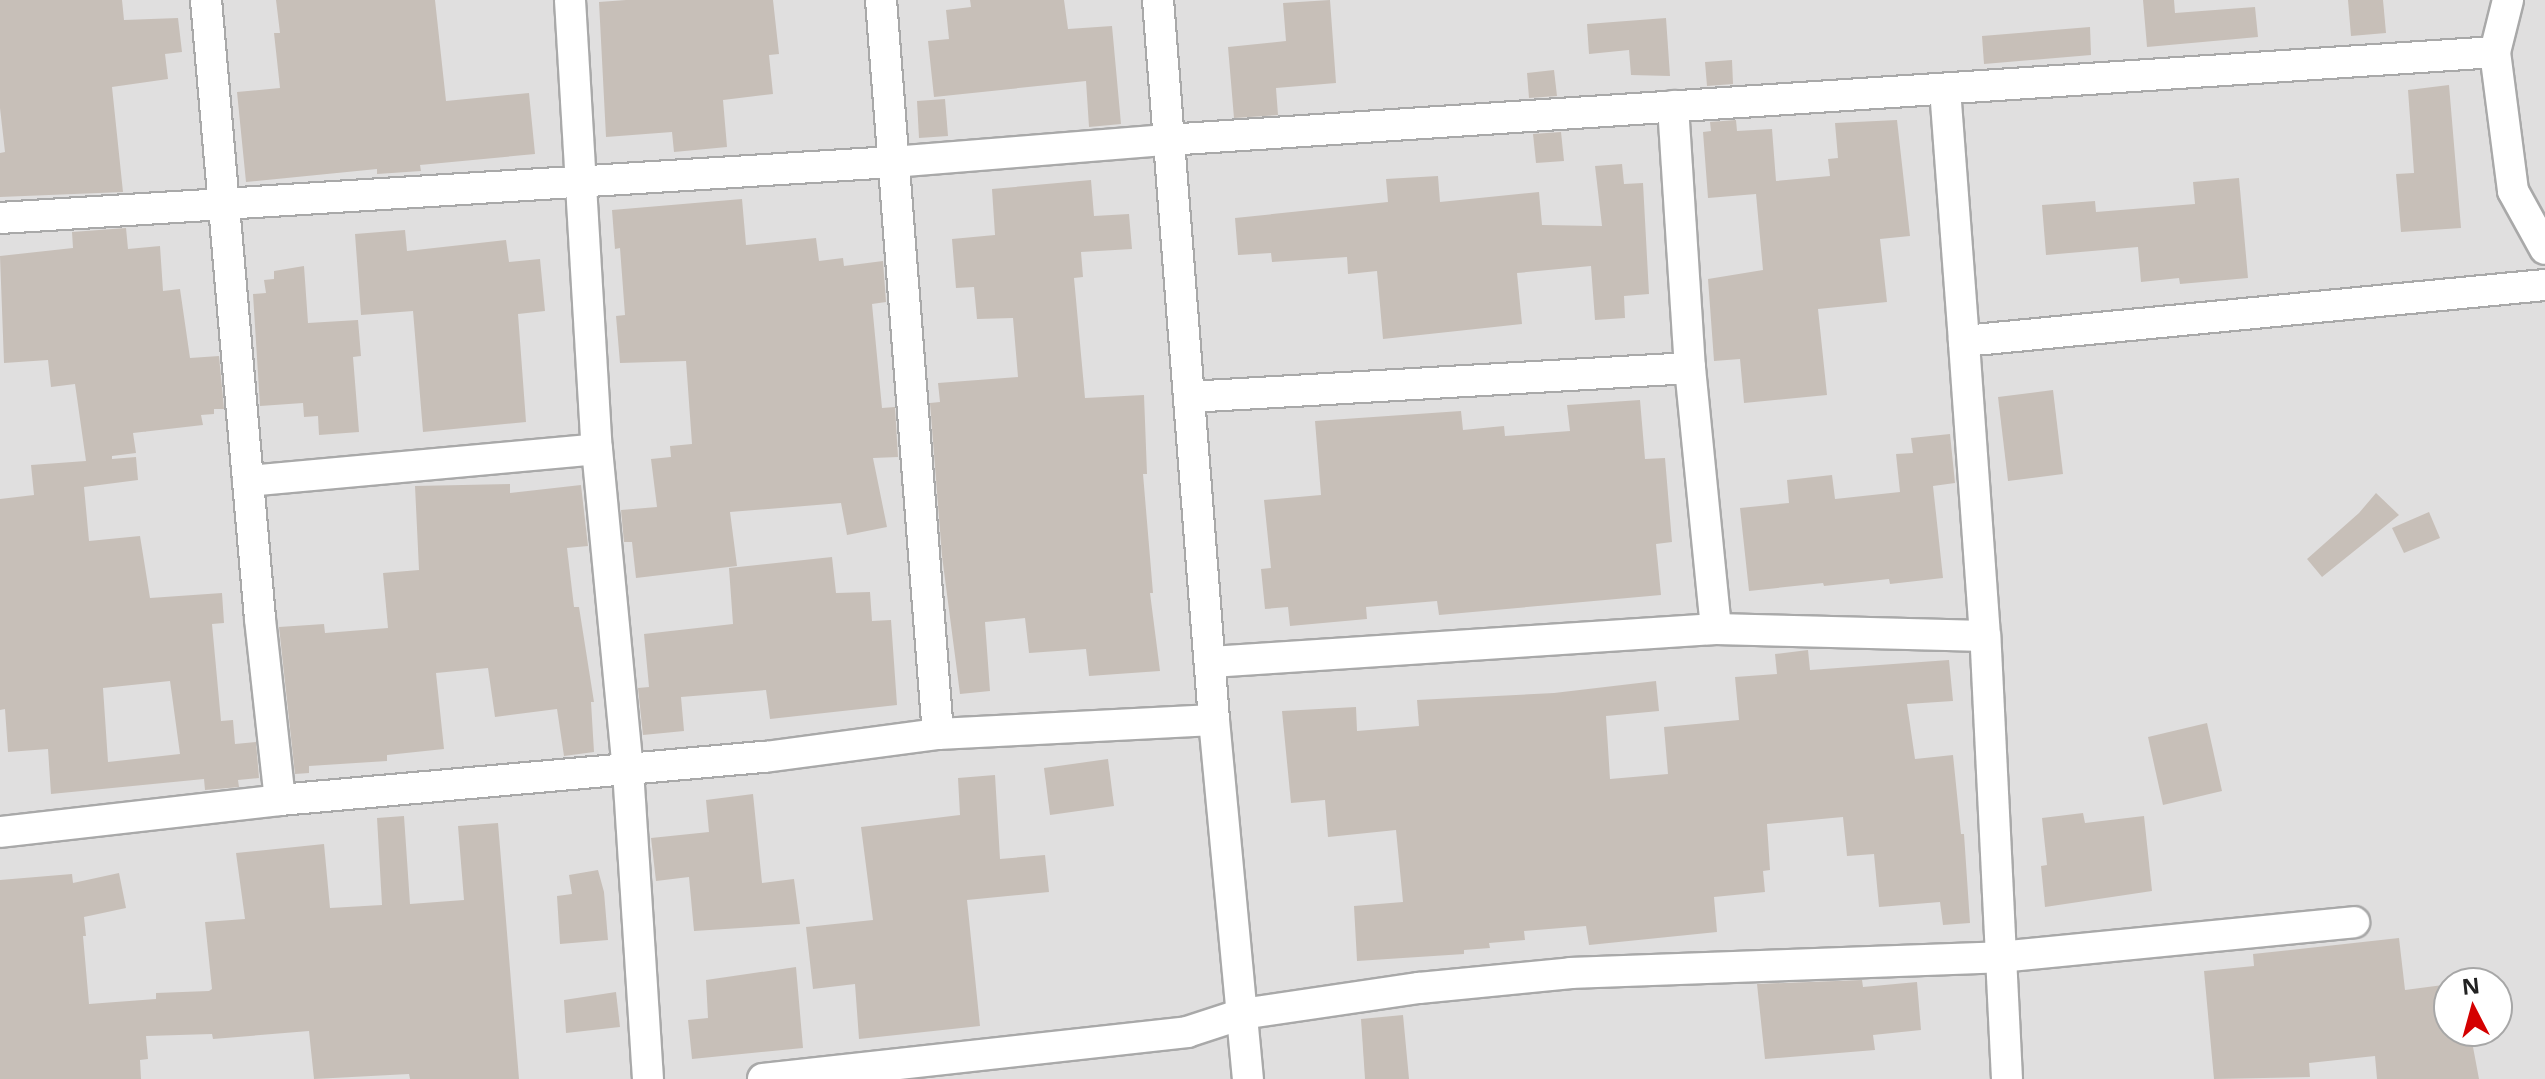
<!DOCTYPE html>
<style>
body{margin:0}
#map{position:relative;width:2545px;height:1079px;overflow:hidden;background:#f2efe9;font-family:"Open Sans",sans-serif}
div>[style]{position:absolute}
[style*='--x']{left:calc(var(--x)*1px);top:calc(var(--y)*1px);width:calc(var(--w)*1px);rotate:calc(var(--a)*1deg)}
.residential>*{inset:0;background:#e0dfdf}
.building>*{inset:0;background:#c7bfb8}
.roads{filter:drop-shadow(2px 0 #a9a9a9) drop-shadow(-2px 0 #a9a9a9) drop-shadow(0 2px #a9a9a9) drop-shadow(0 -2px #a9a9a9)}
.street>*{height:30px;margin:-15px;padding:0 15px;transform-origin:15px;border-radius:15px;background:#fff}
span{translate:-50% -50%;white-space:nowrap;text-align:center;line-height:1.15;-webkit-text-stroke:6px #fff;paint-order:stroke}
.north{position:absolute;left:2433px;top:967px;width:80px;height:80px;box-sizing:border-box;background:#fff;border:2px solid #a7a7a7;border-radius:50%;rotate:354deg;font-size:22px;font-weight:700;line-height:32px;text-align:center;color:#222}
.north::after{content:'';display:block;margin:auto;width:28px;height:36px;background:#d40000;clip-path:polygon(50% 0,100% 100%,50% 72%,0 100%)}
</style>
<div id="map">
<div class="residential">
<i style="clip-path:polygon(evenodd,0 0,2545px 0,2545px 1079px,0 1079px,0 0,2449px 983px,2497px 983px,2497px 1031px,2449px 1031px,2449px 983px)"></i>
</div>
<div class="building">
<i style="clip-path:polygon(0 0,122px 0,124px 20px,178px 18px,182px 52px,165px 54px,168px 79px,112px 87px,123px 192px,0 197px,0 153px,5px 152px,0 108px)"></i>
<i style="clip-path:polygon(276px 0,435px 0,446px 101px,529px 93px,535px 154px,420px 165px,421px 171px,377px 174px,377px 169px,246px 182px,237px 92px,280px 88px,274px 33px,280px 33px)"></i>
<i style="clip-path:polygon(626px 0,773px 0,779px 54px,769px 55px,773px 94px,723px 100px,727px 147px,674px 152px,672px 132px,606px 137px,599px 2px)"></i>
<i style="clip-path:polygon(970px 0,1064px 0,1068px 29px,1112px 26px,1121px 124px,1089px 127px,1086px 81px,934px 97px,928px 41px,949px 39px,946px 10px,971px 7px)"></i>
<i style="clip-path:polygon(1330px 0,1336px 83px,1276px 88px,1278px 115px,1234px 118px,1228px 47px,1286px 41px,1283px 3px)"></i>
<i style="clip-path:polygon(2143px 0,2174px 0,2175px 13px,2255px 7px,2258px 37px,2147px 47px)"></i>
<i style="clip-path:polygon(2348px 0,2383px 0,2386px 33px,2351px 36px)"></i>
<i style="clip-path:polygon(1666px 18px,1670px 76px,1631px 75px,1629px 50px,1589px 54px,1587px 24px)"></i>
<i style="clip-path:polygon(2090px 27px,2091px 55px,1984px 64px,1982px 36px)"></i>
<i style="clip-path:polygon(1732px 60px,1733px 84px,1707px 86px,1705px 62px)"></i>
<i style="clip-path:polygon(1554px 70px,1557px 96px,1529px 98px,1527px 73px)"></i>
<i style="clip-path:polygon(2449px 85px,2461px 228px,2401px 232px,2396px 174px,2414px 173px,2408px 90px)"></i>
<i style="clip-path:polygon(945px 99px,948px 136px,919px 138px,917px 101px)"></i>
<i style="clip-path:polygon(1736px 120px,1737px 131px,1772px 129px,1776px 181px,1830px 176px,1828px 159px,1838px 158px,1835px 123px,1897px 120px,1910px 236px,1880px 239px,1887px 302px,1818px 309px,1827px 395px,1744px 403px,1740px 359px,1714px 361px,1708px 279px,1763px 270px,1756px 194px,1708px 198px,1703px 132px,1711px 131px,1710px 122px)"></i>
<i style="clip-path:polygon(1561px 132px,1564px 161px,1536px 163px,1533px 134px)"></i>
<i style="clip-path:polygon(1622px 164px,1624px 184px,1643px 183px,1649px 294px,1624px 296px,1625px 318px,1595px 320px,1591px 266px,1517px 273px,1522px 324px,1383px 339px,1377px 271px,1348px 274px,1347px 257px,1272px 262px,1271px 253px,1238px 255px,1235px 218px,1388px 202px,1386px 179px,1438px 176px,1440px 202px,1539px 192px,1542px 225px,1602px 226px,1595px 166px)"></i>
<i style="clip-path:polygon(2239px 178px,2248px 278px,2180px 284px,2179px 278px,2141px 282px,2138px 247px,2046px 255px,2042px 205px,2095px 201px,2096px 212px,2195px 204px,2193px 182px)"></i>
<i style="clip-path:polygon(1091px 180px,1094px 216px,1129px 214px,1132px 249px,1081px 252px,1083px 277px,1074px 278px,1085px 398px,1144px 395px,1147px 474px,1143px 474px,1153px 593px,1150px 593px,1160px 671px,1089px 676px,1086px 649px,1029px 653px,1025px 618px,985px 622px,990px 691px,960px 694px,942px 556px,930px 403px,940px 402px,938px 383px,1018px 377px,1013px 318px,977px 319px,974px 287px,956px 288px,952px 239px,995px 235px,992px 189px)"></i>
<i style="clip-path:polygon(742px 199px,746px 245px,816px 238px,819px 261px,843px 258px,844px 266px,883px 261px,886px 302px,872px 304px,882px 408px,895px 407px,898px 457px,873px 458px,887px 527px,847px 535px,841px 503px,730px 512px,737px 566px,636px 578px,632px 542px,624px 542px,621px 510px,657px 507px,651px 459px,671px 457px,670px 446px,692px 444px,686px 361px,620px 363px,616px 316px,625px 315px,620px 248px,615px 249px,612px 210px)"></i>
<i style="clip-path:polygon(evenodd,126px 228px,128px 249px,160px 246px,163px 291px,180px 289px,190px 358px,219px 356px,224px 409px,214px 409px,214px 414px,201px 415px,203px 425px,133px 433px,136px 453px,112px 456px,112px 459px,136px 457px,138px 480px,84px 487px,89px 541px,140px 536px,150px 598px,222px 593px,224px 623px,212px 624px,221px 721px,233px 720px,235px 744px,256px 742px,259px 778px,238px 780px,239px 787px,205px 790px,204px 779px,51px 794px,48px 749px,8px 752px,5px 709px,0 710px,0 499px,34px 495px,31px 465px,86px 461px,75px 384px,51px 387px,48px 360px,4px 363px,0 256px,73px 248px,72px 232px,126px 228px,170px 681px,180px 754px,108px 762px,103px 688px,170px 681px)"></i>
<i style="clip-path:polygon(405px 230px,407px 251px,506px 240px,509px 262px,540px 259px,545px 311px,518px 314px,526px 422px,423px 432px,413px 311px,361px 315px,355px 234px)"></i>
<i style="clip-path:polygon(304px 266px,308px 323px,358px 320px,361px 356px,353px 357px,359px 432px,319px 435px,318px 416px,304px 417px,303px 403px,260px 406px,253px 294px,266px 293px,264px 280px,274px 279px,274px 271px)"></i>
<i style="clip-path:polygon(2053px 390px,2063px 474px,2008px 481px,1998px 397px)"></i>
<i style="clip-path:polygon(1640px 400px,1645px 459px,1665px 458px,1672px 542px,1656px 544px,1661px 595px,1439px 615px,1437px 601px,1366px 607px,1367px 619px,1290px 626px,1288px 607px,1265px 609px,1261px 569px,1271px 568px,1264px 500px,1321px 495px,1315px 421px,1461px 411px,1463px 430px,1504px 426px,1505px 436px,1570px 431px,1567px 405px)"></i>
<i style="clip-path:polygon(1950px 434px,1955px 483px,1933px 486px,1943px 578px,1890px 584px,1889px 579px,1824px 586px,1823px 583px,1749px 591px,1740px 508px,1789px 503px,1787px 480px,1832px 475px,1835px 499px,1900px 492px,1896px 454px,1913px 453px,1911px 438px)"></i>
<i style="clip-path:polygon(510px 484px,510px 493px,581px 485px,588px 546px,567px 548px,574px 607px,579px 607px,594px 702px,591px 702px,594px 752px,564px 756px,557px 709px,495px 717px,488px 668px,436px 673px,444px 749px,387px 755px,387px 761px,309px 766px,309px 773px,295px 774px,279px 627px,324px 624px,325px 633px,388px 628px,383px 573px,419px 570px,415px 486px)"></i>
<i style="clip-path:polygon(2376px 493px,2399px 515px,2322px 577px,2307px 559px,2359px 513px)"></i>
<i style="clip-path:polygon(2429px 512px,2440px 538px,2404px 553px,2392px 528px)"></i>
<i style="clip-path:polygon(832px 557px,836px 593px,870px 592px,872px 621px,891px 620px,897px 705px,770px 719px,766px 690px,681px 697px,684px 731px,643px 735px,638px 688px,649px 687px,644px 634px,733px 624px,729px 568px)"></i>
<i style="clip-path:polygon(1808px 650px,1810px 670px,1949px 660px,1953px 701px,1907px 704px,1915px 759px,1953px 755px,1961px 834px,1964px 834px,1970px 923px,1943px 925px,1940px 902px,1879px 907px,1874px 854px,1847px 856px,1843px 817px,1767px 824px,1770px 870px,1763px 871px,1765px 892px,1714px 897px,1717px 932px,1589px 945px,1586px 926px,1524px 931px,1525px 940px,1489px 943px,1490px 948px,1464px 950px,1464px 954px,1357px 961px,1354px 906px,1403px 902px,1396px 830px,1328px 837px,1325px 800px,1291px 803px,1282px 711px,1356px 707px,1357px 731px,1419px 726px,1417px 700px,1554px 693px,1656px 681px,1659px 711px,1606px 716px,1610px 779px,1668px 774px,1664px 727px,1739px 720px,1735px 677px,1777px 674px,1775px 654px)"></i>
<i style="clip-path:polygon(2207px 723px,2222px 791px,2163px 805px,2148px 737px)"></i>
<i style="clip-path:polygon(1108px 759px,1114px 806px,1050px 815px,1044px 768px)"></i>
<i style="clip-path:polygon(995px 775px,1000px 859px,1045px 855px,1049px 892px,967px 900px,980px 1026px,859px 1039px,855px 984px,813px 989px,806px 927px,873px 920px,861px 827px,960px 815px,958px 778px)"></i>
<i style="clip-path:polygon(753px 794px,762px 883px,794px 879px,800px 924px,694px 931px,689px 877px,656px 881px,651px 838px,709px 832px,706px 800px)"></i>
<i style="clip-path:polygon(2083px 813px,2085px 823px,2144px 816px,2152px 891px,2045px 907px,2041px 866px,2047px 865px,2042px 818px)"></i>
<i style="clip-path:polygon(404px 816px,410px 904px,464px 900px,458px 826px,498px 823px,519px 1079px,410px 1079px,409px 1074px,314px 1079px,309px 1031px,213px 1039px,212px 1034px,146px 1036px,148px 1059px,140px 1060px,141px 1079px,0 1079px,0 880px,72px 874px,73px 883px,119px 873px,126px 908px,84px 917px,86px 936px,83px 936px,89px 1004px,156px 999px,156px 993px,209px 991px,212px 989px,205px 922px,245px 919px,236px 853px,324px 844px,330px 908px,382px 905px,377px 818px)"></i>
<i style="clip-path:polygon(598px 870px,604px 892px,608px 940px,560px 944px,557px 896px,572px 894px,569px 875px)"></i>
<i style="clip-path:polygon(2399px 938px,2405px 990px,2443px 985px,2449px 1031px,2470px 1031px,2479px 1079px,2377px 1079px,2375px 1056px,2309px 1063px,2310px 1077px,2214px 1079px,2204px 971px,2254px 966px,2253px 954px)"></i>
<i style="clip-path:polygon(796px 967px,803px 1048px,692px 1059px,688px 1020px,708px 1018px,706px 980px)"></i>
<i style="clip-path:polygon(1862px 980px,1863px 987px,1917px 982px,1921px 1030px,1873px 1035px,1875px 1050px,1765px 1059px,1757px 984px)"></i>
<i style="clip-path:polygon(616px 992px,620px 1027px,566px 1033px,564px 1000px)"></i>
<i style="clip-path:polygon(1403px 1015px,1409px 1079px,1365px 1079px,1361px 1019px)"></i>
</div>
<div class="roads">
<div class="street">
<i style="--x:206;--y:0;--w:621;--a:85.01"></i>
<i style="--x:260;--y:619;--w:182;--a:83.7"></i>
<i style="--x:570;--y:0;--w:450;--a:86.6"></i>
<i style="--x:597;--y:449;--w:322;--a:84.5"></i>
<i style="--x:628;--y:770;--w:310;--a:86.3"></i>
<i style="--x:881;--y:0;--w:736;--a:85.56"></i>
<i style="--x:1158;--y:0;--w:722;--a:85.55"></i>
<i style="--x:1214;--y:720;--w:361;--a:84.6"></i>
<i style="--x:2508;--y:0;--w:54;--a:104"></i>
<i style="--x:2495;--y:52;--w:140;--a:82.6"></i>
<i style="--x:2513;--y:191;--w:66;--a:61.1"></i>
<i style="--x:1945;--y:89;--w:253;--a:85.7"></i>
<i style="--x:1673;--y:106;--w:263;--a:86.3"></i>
<i style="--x:1690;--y:368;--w:262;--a:84.3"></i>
<i style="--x:0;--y:218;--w:894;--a:-3.59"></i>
<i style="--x:892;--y:162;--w:276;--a:-4.6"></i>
<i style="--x:1167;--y:140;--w:1331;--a:-3.79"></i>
<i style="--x:1189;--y:397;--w:502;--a:-3.31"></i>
<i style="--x:248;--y:481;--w:350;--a:-5.2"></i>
<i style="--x:1211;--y:662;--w:506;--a:-3.74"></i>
<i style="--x:1716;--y:629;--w:269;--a:1.5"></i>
<i style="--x:0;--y:832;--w:282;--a:-6.5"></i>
<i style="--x:280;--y:800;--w:487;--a:-5.1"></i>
<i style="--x:765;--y:757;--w:175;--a:-7.6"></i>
<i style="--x:938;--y:734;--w:276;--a:-2.9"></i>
<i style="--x:763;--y:1079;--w:427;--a:-6.3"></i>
<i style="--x:1187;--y:1032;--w:58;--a:-18.1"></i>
<i style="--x:1242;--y:1014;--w:179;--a:-8.4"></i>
<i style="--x:1419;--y:988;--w:153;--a:-5.6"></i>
<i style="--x:1571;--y:973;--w:428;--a:-2.1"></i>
<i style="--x:1999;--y:957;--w:357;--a:-5.6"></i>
<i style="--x:2007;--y:1079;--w:444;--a:-92.8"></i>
<i style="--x:1985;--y:636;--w:296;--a:-94.1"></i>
<i style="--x:1964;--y:341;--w:584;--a:-5.51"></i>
</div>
</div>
<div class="north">N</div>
</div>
